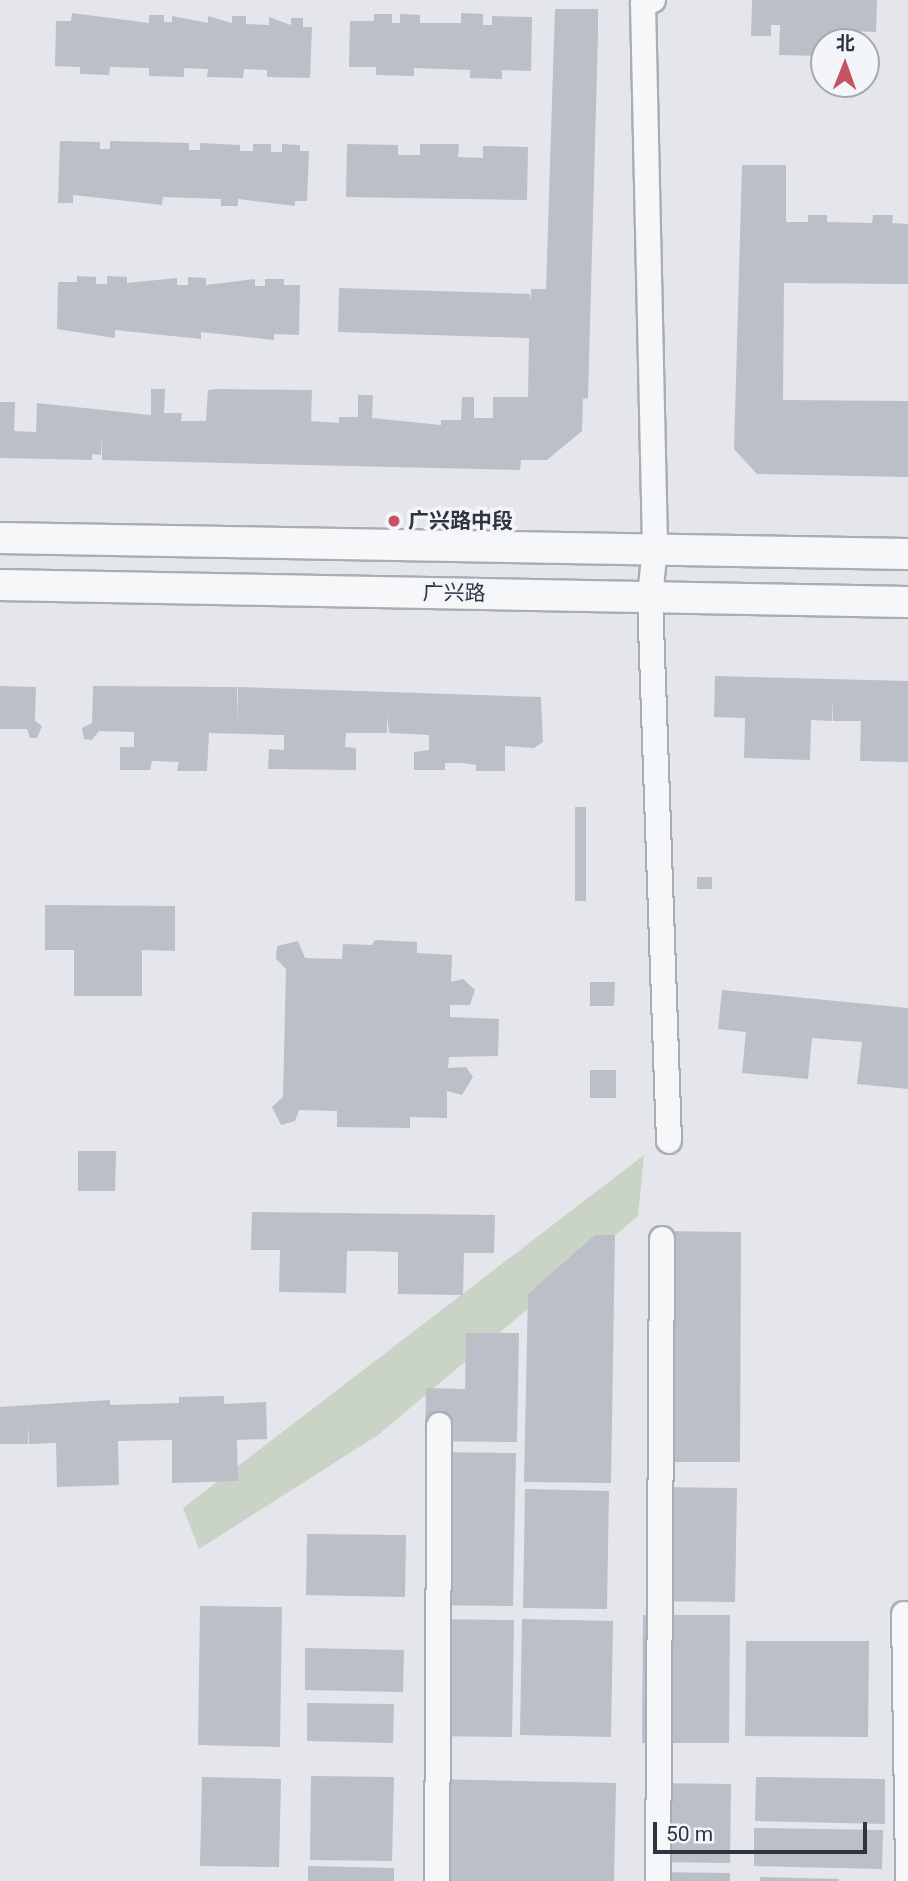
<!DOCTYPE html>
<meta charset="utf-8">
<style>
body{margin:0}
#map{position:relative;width:908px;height:1881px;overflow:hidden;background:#e4e6eb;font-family:Roboto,"Noto Sans SC",sans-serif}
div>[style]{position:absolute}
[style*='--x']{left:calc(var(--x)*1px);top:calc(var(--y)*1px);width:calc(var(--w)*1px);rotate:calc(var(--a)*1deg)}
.green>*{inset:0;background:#c9d4c6}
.building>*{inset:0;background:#bbbfc7}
.roads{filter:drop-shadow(2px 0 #a9adb5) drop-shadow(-2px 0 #a9adb5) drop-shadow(0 2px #a9adb5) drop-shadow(0 -2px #a9adb5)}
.minor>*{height:24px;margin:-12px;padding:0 12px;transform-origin:12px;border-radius:12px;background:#f6f7f9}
.tertiary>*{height:30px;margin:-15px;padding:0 15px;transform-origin:15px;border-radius:15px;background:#f6f7f9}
.dots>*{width:19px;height:19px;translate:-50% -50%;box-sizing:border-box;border:4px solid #f3f5f8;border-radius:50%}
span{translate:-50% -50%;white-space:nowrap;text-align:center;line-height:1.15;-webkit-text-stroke:7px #f3f5f8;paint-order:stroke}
.poi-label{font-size:21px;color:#2d3442;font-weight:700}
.left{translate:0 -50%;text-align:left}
.street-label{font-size:21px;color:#2d3442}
.north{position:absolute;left:810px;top:28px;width:70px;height:70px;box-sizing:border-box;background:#f3f5f8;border:2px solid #a4a8af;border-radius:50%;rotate:1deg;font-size:19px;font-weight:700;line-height:28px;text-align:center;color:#2d3442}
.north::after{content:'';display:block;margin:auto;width:24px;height:32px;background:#c45462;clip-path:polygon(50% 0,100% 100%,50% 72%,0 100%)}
.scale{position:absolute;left:653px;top:1822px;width:214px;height:32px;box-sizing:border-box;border:4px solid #2d3442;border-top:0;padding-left:9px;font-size:21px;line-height:24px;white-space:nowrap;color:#2d3442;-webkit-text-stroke:5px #f3f5f8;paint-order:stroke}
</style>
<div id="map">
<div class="green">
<i style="clip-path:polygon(644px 1155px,638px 1216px,378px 1435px,199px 1549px,183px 1508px)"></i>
</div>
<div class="building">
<i style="clip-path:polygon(752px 0,877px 0,876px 32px,852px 31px,852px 42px,824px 42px,824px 56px,779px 55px,780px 25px,771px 25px,771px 36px,751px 36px)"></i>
<i style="clip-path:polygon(555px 9px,598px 9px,598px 33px,588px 398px,583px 399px,582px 431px,547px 460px,521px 460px,520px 470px,102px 460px,102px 433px,101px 455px,92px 454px,92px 460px,0 458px,0 402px,15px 402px,14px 431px,36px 432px,37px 403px,151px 415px,151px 389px,165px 389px,164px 413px,182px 413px,181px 421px,206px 421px,208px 390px,217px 389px,312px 390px,311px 421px,339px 423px,339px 417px,358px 417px,358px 395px,373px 395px,372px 418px,441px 425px,441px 420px,461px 420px,462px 397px,474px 397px,474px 418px,493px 418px,493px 397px,528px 397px,529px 338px,338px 332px,339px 288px,530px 294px,531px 302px,531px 289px,546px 289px)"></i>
<i style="clip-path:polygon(72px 13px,149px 23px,149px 15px,164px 15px,164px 22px,172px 22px,172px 16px,208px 23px,208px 16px,232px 23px,232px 16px,246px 16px,246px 24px,269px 25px,269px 17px,291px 25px,291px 18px,303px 18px,303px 27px,312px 27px,310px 78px,267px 77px,267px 70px,244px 69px,243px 78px,207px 77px,208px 69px,184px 68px,184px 77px,149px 76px,149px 68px,110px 67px,109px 75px,80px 74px,80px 67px,55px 66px,56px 21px,71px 21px)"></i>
<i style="clip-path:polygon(461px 13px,483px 14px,483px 25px,492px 25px,492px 16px,532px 17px,531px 71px,502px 70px,502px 79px,470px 78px,470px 70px,414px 68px,414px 76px,376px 75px,376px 67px,349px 67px,350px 21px,374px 21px,374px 14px,392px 14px,392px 23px,400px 23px,400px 14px,420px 15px,420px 23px,461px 23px)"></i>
<i style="clip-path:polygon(60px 141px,100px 142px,100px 149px,110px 149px,110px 141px,189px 143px,189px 150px,200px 150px,200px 143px,240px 145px,240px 151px,253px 151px,253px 144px,271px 144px,271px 152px,282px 152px,282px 144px,300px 145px,300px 151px,309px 151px,307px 201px,295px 201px,295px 206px,238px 199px,238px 206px,221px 206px,221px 199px,163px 197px,162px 205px,73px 195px,73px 203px,58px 203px)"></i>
<i style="clip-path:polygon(347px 144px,398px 145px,398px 155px,420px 155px,420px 144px,459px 144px,458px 157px,483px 158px,483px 146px,528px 147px,527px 200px,346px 197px)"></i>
<i style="clip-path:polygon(742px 165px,786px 165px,786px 222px,808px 222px,808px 215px,827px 215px,827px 222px,872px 223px,873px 215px,893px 215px,892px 223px,908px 224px,908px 284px,784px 283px,783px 400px,908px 401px,908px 477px,757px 474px,734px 449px)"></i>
<i style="clip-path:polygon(77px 276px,96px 277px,96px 284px,107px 284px,107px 276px,127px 277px,127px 283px,177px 278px,177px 285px,188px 285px,188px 277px,206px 278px,206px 285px,255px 279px,255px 286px,265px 286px,265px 279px,284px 279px,284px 285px,300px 285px,299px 335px,274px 334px,274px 340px,201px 332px,201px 339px,115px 330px,115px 338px,57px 329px,58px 282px,77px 282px)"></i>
<i style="clip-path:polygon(715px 676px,908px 681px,908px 762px,860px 761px,861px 721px,833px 721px,833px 700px,832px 721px,811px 720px,810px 760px,744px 758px,745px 718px,714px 717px)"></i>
<i style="clip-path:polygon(0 686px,36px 687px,35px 721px,42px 726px,37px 738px,30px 738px,27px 729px,0 729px)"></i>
<i style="clip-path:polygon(93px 686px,237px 687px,237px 724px,238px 687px,541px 697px,543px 742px,534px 748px,505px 746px,505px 771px,476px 771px,476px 765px,463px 763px,445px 763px,445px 770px,414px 770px,414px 752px,429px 750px,429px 735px,389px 733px,387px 716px,387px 733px,346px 733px,345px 747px,356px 748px,356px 770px,268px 769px,269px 749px,284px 750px,284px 735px,209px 733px,207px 771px,177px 771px,179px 762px,152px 761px,150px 770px,120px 770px,120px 747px,134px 747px,134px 732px,99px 731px,92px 740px,84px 739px,82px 728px,92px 723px)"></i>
<i style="clip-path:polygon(575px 807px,586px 807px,586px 901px,575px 901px)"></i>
<i style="clip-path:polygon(697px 877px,712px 877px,712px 889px,697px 889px)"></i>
<i style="clip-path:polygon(45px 905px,175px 906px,175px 951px,142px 950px,142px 996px,74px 996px,74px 950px,45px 950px)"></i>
<i style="clip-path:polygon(375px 940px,417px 942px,417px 953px,452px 955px,451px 982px,463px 979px,475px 990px,470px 1005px,450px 1005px,450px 1017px,499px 1019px,498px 1056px,449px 1057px,448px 1068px,466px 1067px,473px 1077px,462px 1095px,447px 1091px,447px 1118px,410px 1117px,410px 1128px,337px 1127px,337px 1111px,299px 1110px,295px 1121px,281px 1125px,272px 1107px,283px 1097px,286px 969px,276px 959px,277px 946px,298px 941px,305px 958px,342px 959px,343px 944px,372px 945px)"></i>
<i style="clip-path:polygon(590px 982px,615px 982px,614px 1006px,590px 1006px)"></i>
<i style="clip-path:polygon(722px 990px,908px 1008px,908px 1089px,857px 1084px,862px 1042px,812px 1038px,808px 1079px,742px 1073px,746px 1032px,718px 1029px)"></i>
<i style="clip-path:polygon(590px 1070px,616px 1070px,616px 1098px,590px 1098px)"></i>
<i style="clip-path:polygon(78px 1151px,116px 1151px,115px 1191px,78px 1191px)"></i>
<i style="clip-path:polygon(252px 1212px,495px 1215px,494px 1253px,464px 1253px,463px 1295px,398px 1294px,398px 1252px,371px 1251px,347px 1251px,346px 1293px,279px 1292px,280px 1250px,251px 1250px)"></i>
<i style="clip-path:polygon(652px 1231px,741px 1232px,740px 1462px,651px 1462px)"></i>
<i style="clip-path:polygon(595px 1235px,615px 1235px,611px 1483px,524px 1482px,528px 1294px)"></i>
<i style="clip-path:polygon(466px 1333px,519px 1333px,517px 1442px,425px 1441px,426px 1388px,465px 1389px)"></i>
<i style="clip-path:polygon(224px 1396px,224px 1404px,266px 1402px,267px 1439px,237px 1440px,238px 1481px,172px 1483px,172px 1440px,118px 1441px,119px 1485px,57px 1487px,56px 1443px,29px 1444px,29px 1424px,28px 1444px,0 1444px,0 1407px,110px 1400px,110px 1405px,179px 1403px,179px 1397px)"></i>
<i style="clip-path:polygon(430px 1452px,516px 1453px,513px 1606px,427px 1605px)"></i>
<i style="clip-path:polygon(653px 1487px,737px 1488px,735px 1602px,651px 1601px)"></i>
<i style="clip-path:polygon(525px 1489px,609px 1491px,607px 1609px,523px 1608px)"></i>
<i style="clip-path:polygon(307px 1534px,406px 1535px,405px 1597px,306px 1595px)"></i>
<i style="clip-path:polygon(200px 1606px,282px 1607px,280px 1747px,198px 1745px)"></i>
<i style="clip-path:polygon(643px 1615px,730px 1615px,729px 1743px,642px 1743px)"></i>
<i style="clip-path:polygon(428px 1619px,514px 1620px,512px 1737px,426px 1736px)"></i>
<i style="clip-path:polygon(522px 1619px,613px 1621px,611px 1737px,520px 1735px)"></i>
<i style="clip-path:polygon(746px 1641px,869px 1641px,868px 1737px,745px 1736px)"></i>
<i style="clip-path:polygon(305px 1648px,404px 1650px,403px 1692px,305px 1690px)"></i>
<i style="clip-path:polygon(307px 1703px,394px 1704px,393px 1743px,307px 1741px)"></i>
<i style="clip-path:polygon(311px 1776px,394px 1777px,392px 1861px,310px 1860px)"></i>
<i style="clip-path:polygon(202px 1777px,281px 1779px,279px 1867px,200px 1866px)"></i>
<i style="clip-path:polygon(756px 1777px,885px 1779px,885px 1824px,755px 1821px)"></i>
<i style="clip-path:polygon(434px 1779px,616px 1783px,614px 1881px,432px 1881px)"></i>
<i style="clip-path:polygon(651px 1783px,731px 1784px,730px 1863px,649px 1862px)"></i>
<i style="clip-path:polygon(754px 1828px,883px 1830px,882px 1869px,754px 1866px)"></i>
<i style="clip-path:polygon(308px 1866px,394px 1868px,394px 1881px,308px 1881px)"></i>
<i style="clip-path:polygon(647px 1872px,730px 1873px,730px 1881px,647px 1881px)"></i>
<i style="clip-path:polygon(760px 1877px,839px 1879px,839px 1881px,760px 1881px)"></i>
</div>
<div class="roads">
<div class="minor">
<i style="--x:653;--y:0;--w:11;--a:158"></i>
<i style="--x:643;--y:4;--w:543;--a:88.73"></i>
<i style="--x:655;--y:547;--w:50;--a:95.7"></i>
<i style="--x:650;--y:597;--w:544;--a:88"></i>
<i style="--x:904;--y:1614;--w:267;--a:89.1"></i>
<i style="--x:437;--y:1881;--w:456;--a:-89.7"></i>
<i style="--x:658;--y:1881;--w:642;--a:-89.64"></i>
</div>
<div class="tertiary">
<i style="--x:0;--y:538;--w:908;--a:1.01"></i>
<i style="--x:0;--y:585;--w:908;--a:1.07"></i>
</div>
</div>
<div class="dots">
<i style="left:394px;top:521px;background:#c45462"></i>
</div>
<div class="poi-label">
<span class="left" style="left:408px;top:521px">广兴路中段</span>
</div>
<div class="street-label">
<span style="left:454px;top:593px;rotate:1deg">广兴路</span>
</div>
<div class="north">北</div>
<div class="scale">50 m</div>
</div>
